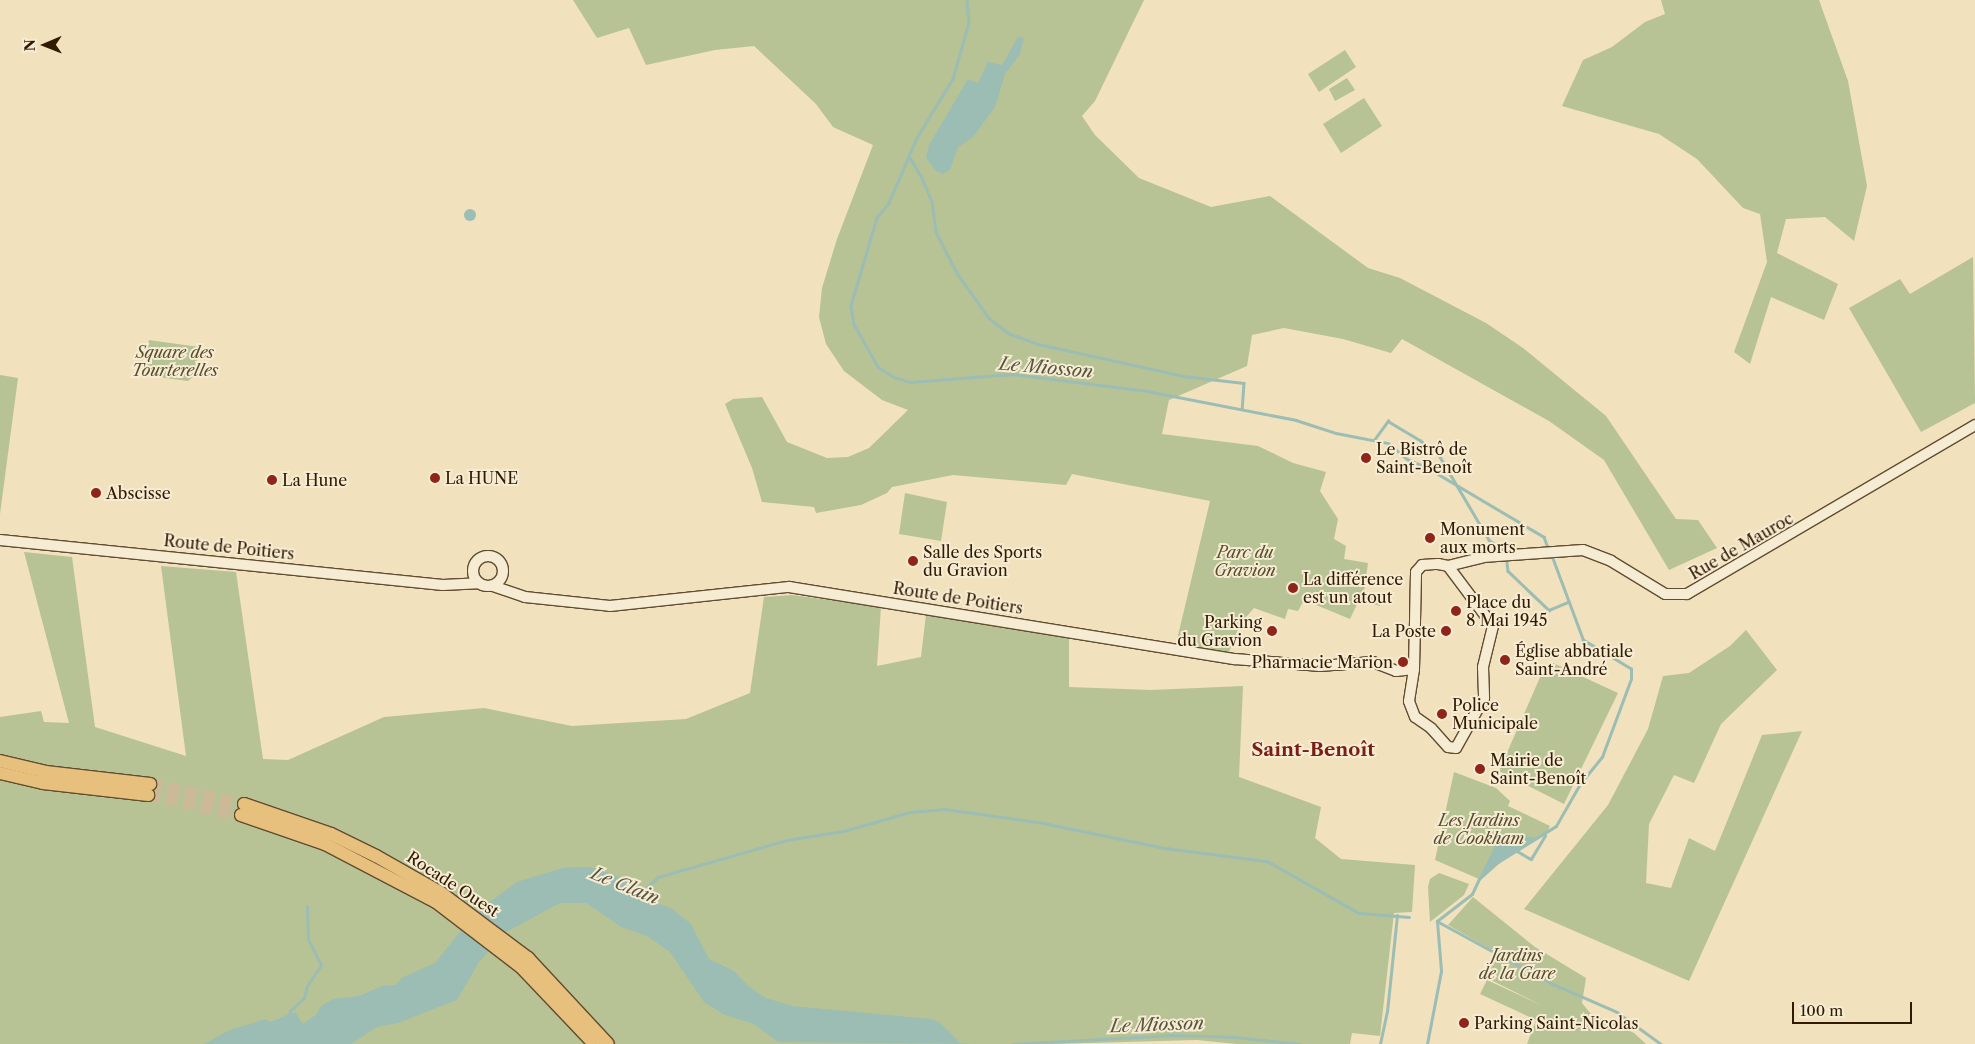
<!DOCTYPE html>
<meta charset="utf-8">
<style>
body{margin:0}
#map{position:relative;width:1975px;height:1044px;overflow:hidden;background:#f1e1bd;font-family:"Libre Caslon Text",serif}
div>[style]{position:absolute}
[style*='--x']{left:calc(var(--x)*1px);top:calc(var(--y)*1px);width:calc(var(--w)*1px);rotate:calc(var(--a)*1deg)}
.green>*{inset:0;background:#b7c394}
.water>*{inset:0;background:#9bbdb4}
.round{border-radius:50%}
.stream>*{height:2.5px;margin:-1.25px;padding:0 1.25px;transform-origin:1.25px;border-radius:1.25px;background:#9bbdb4}
.major-tunnel>*{height:12px;margin-top:-6px;transform-origin:0;background:repeating-linear-gradient(90deg,#cbb997 0 12px,transparent 0 18px)}
.roads{filter:drop-shadow(1px 0 #614c2f) drop-shadow(-1px 0 #614c2f) drop-shadow(0 1px #614c2f) drop-shadow(0 -1px #614c2f)}
.minor>*{height:10px;margin:-5px;padding:0 5px;transform-origin:5px;border-radius:5px;background:#f6ecd4}
.minor>.ring{margin:-5px;padding:0;box-sizing:content-box;background:none;border:10px solid #f6ecd4;border-radius:50%}
.major>*{height:12px;margin:-6px;padding:0 6px;transform-origin:6px;border-radius:6px;background:#e8c07e}
.dots>*{width:14px;height:14px;translate:-50% -50%;box-sizing:border-box;border:2px solid #f6ecd4;border-radius:50%}
span{translate:-50% -50%;white-space:nowrap;text-align:center;line-height:1.15;-webkit-text-stroke:4px #f6ecd4;paint-order:stroke}
.park-label{font-size:16px;color:#594d2c;font-style:italic}
.poi-label{font-size:16px;color:#311b00}
.left{translate:0 -50%;text-align:left}
.right{translate:-100% -50%;text-align:right}
.street-label{font-size:16px;color:#311b00}
.water-label{font-size:18px;color:#56543f;font-style:italic}
.quarter-label{font-size:19px;color:#7a1f14;font-weight:700}
.north{position:absolute;left:20px;top:20px;width:50px;height:50px;-webkit-text-stroke:4px #f6ecd4;paint-order:stroke;rotate:269deg;font-size:14px;font-weight:700;line-height:20px;text-align:center;color:#311b00}
.north::after{content:'';display:block;margin:auto;width:18px;height:22px;background:#311b00;clip-path:polygon(50% 0,100% 100%,50% 72%,0 100%)}
.scale{position:absolute;left:1792px;top:1002px;width:120px;height:22px;box-sizing:border-box;border:2px solid #311b00;border-top:0;padding-left:6px;font-size:15px;line-height:18px;white-space:nowrap;color:#311b00;-webkit-text-stroke:4px #f6ecd4;paint-order:stroke}
</style>
<div id="map">
<div class="green">
<i style="clip-path:polygon(573px 0,1144px 0,1095px 101px,1082px 116px,1095px 135px,1139px 178px,1211px 207px,1270px 196px,1368px 268px,1400px 278px,1486px 323px,1523px 348px,1606px 416px,1676px 519px,1698px 520px,1717px 548px,1669px 570px,1604px 460px,1549px 421px,1402px 339px,1391px 353px,1343px 339px,1284px 328px,1252px 335px,1247px 366px,1169px 400px,1162px 434px,1258px 446px,1293px 463px,1326px 472px,1320px 491px,1338px 519px,1334px 539px,1346px 546px,1344px 559px,1368px 563px,1364px 592px,1381px 597px,1380px 606px,1359px 600px,1350px 619px,1304px 600px,1298px 611px,1288px 609px,1285px 619px,1254px 608px,1240px 624px,1229px 652px,1176px 644px,1210px 501px,1072px 474px,1066px 485px,953px 475px,892px 487px,887px 493px,861px 505px,816px 513px,814px 507px,762px 502px,752px 468px,725px 404px,733px 399px,762px 397px,787px 442px,827px 458px,848px 457px,869px 448px,908px 410px,882px 400px,844px 371px,826px 344px,819px 317px,822px 288px,837px 239px,873px 145px,833px 127px,816px 104px,754px 46px,715px 50px,646px 65px,629px 28px,597px 38px)"></i>
<i style="clip-path:polygon(1661px 0,1819px 0,1848px 81px,1867px 186px,1854px 241px,1825px 217px,1786px 219px,1777px 253px,1838px 284px,1824px 320px,1771px 297px,1750px 364px,1734px 352px,1767px 262px,1760px 214px,1743px 208px,1697px 159px,1659px 134px,1562px 106px,1583px 60px,1612px 47px,1645px 22px,1665px 14px)"></i>
<i style="clip-path:polygon(1345px 50px,1356px 67px,1319px 92px,1308px 74px)"></i>
<i style="clip-path:polygon(1347px 78px,1355px 90px,1335px 101px,1329px 89px)"></i>
<i style="clip-path:polygon(1364px 98px,1382px 126px,1341px 153px,1323px 124px)"></i>
<i style="clip-path:polygon(1973px 257px,1975px 403px,1921px 432px,1849px 308px,1900px 279px,1910px 294px)"></i>
<i style="clip-path:polygon(149px 340px,199px 347px,194px 376px,188px 381px,142px 375px)"></i>
<i style="clip-path:polygon(0 375px,18px 378px,0 514px)"></i>
<i style="clip-path:polygon(905px 493px,947px 502px,941px 541px,899px 534px)"></i>
<i style="clip-path:polygon(24px 552px,72px 557px,95px 727px,186px 756px,161px 566px,236px 572px,263px 759px,288px 760px,384px 717px,484px 708px,572px 726px,686px 719px,750px 693px,764px 597px,792px 595px,881px 607px,877px 666px,921px 657px,926px 614px,1069px 637px,1069px 687px,1151px 690px,1243px 686px,1239px 777px,1321px 807px,1315px 838px,1341px 859px,1415px 865px,1412px 912px,1394px 913px,1380px 1036px,1352px 1033px,1350px 1044px,1236px 1044px,1197px 1040px,1054px 1044px,0 1044px,0 717px,41px 711px,44px 722px,69px 723px)"></i>
<i style="clip-path:polygon(1746px 630px,1777px 670px,1721px 724px,1694px 783px,1674px 775px,1649px 824px,1646px 883px,1671px 888px,1689px 838px,1715px 851px,1762px 735px,1802px 731px,1689px 981px,1524px 909px,1608px 805px,1648px 729px,1663px 676px,1689px 673px,1730px 646px)"></i>
<i style="clip-path:polygon(1553px 663px,1618px 693px,1564px 804px,1499px 771px,1545px 666px)"></i>
<i style="clip-path:polygon(1454px 772px,1496px 788px,1510px 801px,1508px 806px,1550px 826px,1546px 835px,1527px 842px,1479px 879px,1435px 860px)"></i>
<i style="clip-path:polygon(1439px 873px,1469px 884px,1464px 895px,1430px 922px,1428px 887px,1430px 879px)"></i>
<i style="clip-path:polygon(1473px 897px,1535px 947px,1586px 978px,1582px 1003px,1591px 1014px,1634px 1033px,1646px 1044px,1527px 1044px,1536px 1020px,1480px 994px,1487px 980px,1543px 1006px,1487px 978px,1494px 951px,1448px 925px)"></i>
</div>
<div class="water">
<i style="clip-path:polygon(1018px 37px,1024px 38px,1020px 54px,1005px 74px,995px 107px,973px 137px,958px 147px,950px 170px,943px 174px,936px 171px,926px 158px,929px 145px,968px 79px,978px 83px,988px 62px,1002px 65px)"></i>
<i class="round" style="left:464px;top:209px;width:12px;height:12px"></i>
<i style="clip-path:polygon(1505px 833px,1537px 838px,1498px 862px,1479px 879px,1500px 835px)"></i>
<i style="clip-path:polygon(578px 867px,590px 867px,625px 879px,650px 894px,656px 903px,671px 908px,691px 924px,709px 959px,734px 971px,748px 986px,766px 998px,792px 1006px,931px 1019px,939px 1022px,960px 1043px,975px 1044px,778px 1042px,754px 1024px,725px 1015px,704px 1002px,670px 952px,647px 936px,621px 927px,586px 903px,560px 903px,506px 932px,479px 962px,457px 1000px,398px 1023px,377px 1027px,351px 1044px,204px 1044px,230px 1030px,266px 1019px,270px 1022px,295px 1012px,303px 1024px,317px 1014px,321px 1006px,333px 999px,359px 996px,382px 986px,396px 985px,401px 978px,435px 963px,475px 913px,517px 882px,563px 868px)"></i>
</div>
<div class="stream">
<i style="--x:967;--y:0;--w:23;--a:85"></i>
<i style="--x:969;--y:23;--w:58;--a:105.9"></i>
<i style="--x:953;--y:79;--w:69;--a:121.4"></i>
<i style="--x:917;--y:138;--w:71;--a:113.3"></i>
<i style="--x:889;--y:203;--w:19;--a:129"></i>
<i style="--x:877;--y:218;--w:92;--a:106.5"></i>
<i style="--x:851;--y:306;--w:18;--a:81"></i>
<i style="--x:854;--y:324;--w:49;--a:60.8"></i>
<i style="--x:878;--y:367;--w:19;--a:32"></i>
<i style="--x:894;--y:377;--w:17;--a:17"></i>
<i style="--x:910;--y:382;--w:102;--a:-4.5"></i>
<i style="--x:1012;--y:374;--w:136;--a:7.2"></i>
<i style="--x:1147;--y:391;--w:152;--a:11"></i>
<i style="--x:1296;--y:420;--w:42;--a:18"></i>
<i style="--x:1336;--y:433;--w:53;--a:10.9"></i>
<i style="--x:1388;--y:443;--w:25;--a:40"></i>
<i style="--x:1407;--y:459;--w:23;--a:23"></i>
<i style="--x:1428;--y:468;--w:135;--a:30.7"></i>
<i style="--x:1544;--y:537;--w:9;--a:69"></i>
<i style="--x:909;--y:156;--w:26;--a:59"></i>
<i style="--x:922;--y:178;--w:26;--a:67"></i>
<i style="--x:932;--y:202;--w:30;--a:82"></i>
<i style="--x:936;--y:232;--w:46;--a:62.9"></i>
<i style="--x:957;--y:273;--w:55;--a:54.6"></i>
<i style="--x:989;--y:318;--w:24;--a:38"></i>
<i style="--x:1008;--y:333;--w:32;--a:20"></i>
<i style="--x:1038;--y:344;--w:148;--a:12.4"></i>
<i style="--x:1183;--y:376;--w:61;--a:6.5"></i>
<i style="--x:1244;--y:383;--w:26;--a:94"></i>
<i style="--x:1374;--y:440;--w:24;--a:-54"></i>
<i style="--x:1388;--y:421;--w:37;--a:31"></i>
<i style="--x:1420;--y:440;--w:24;--a:38"></i>
<i style="--x:1439;--y:455;--w:99;--a:59.5"></i>
<i style="--x:1489;--y:540;--w:18;--a:34"></i>
<i style="--x:1507;--y:563;--w:8;--a:83"></i>
<i style="--x:1508;--y:571;--w:57;--a:43.6"></i>
<i style="--x:1549;--y:610;--w:21;--a:-23"></i>
<i style="--x:1517;--y:851;--w:16;--a:30"></i>
<i style="--x:1531;--y:859;--w:27;--a:-59"></i>
<i style="--x:642;--y:892;--w:22;--a:-43"></i>
<i style="--x:658;--y:877;--w:134;--a:-16"></i>
<i style="--x:787;--y:840;--w:58;--a:-9"></i>
<i style="--x:844;--y:831;--w:69;--a:-16.1"></i>
<i style="--x:910;--y:812;--w:35;--a:-5"></i>
<i style="--x:945;--y:809;--w:99;--a:8.1"></i>
<i style="--x:1043;--y:823;--w:125;--a:11.6"></i>
<i style="--x:1165;--y:848;--w:103;--a:7.3"></i>
<i style="--x:1267;--y:861;--w:106;--a:29.5"></i>
<i style="--x:1359;--y:913;--w:50;--a:4.6"></i>
<i style="--x:1437;--y:921;--w:44;--a:-37.6"></i>
<i style="--x:1472;--y:894;--w:17;--a:-65"></i>
<i style="--x:1479;--y:879;--w:25;--a:-42"></i>
<i style="--x:1498;--y:862;--w:68;--a:-31.8"></i>
<i style="--x:1556;--y:826;--w:48;--a:-60.3"></i>
<i style="--x:1580;--y:784;--w:35;--a:-51"></i>
<i style="--x:1602;--y:757;--w:83;--a:-69.6"></i>
<i style="--x:1631;--y:679;--w:10;--a:-90"></i>
<i style="--x:1631;--y:669;--w:56;--a:-148.9"></i>
<i style="--x:1583;--y:640;--w:89;--a:-110.5"></i>
<i style="--x:1437;--y:921;--w:132;--a:28.5"></i>
<i style="--x:1553;--y:984;--w:70;--a:23.6"></i>
<i style="--x:1617;--y:1012;--w:54;--a:36"></i>
<i style="--x:289;--y:1016;--w:5;--a:-79"></i>
<i style="--x:290;--y:1011;--w:19;--a:-43"></i>
<i style="--x:304;--y:998;--w:12;--a:-76"></i>
<i style="--x:307;--y:986;--w:25;--a:-56"></i>
<i style="--x:321;--y:965;--w:29;--a:-117"></i>
<i style="--x:308;--y:939;--w:32;--a:-92"></i>
<i style="--x:1013;--y:1044;--w:160;--a:-3.2"></i>
<i style="--x:1173;--y:1035;--w:62;--a:1.8"></i>
<i style="--x:1235;--y:1037;--w:65;--a:6.1"></i>
<i style="--x:1380;--y:1044;--w:33;--a:-78"></i>
<i style="--x:1387;--y:1012;--w:97;--a:-84.1"></i>
<i style="--x:1427;--y:1044;--w:74;--a:-79.1"></i>
<i style="--x:1441;--y:971;--w:50;--a:-94.6"></i>
</div>
<div class="major-tunnel">
<i style="--x:150;--y:784;--w:96;--a:12"></i>
<i style="--x:148;--y:795;--w:95;--a:12.1"></i>
</div>
<div class="roads">
<div class="minor">
<i style="--x:0;--y:540;--w:445;--a:5.8"></i>
<i style="--x:443;--y:585;--w:35;--a:-3"></i>
<i class="ring" style="left:473px;top:556px;width:20px;height:20px"></i>
<i style="--x:1438;--y:564;--w:10;--a:11"></i>
<i style="--x:1448;--y:566;--w:75;--a:53.1"></i>
<i style="--x:1493;--y:626;--w:42;--a:103.7"></i>
<i style="--x:1483;--y:667;--w:31;--a:88"></i>
<i style="--x:1484;--y:698;--w:57;--a:119.2"></i>
<i style="--x:1456;--y:748;--w:8;--a:-173"></i>
<i style="--x:1448;--y:747;--w:25;--a:-132"></i>
<i style="--x:1431;--y:728;--w:19;--a:-145"></i>
<i style="--x:1415;--y:717;--w:17;--a:-111"></i>
<i style="--x:1409;--y:701;--w:32;--a:-81"></i>
<i style="--x:1414;--y:669;--w:97;--a:-88.8"></i>
<i style="--x:1416;--y:572;--w:9;--a:-49"></i>
<i style="--x:1422;--y:565;--w:16;--a:-4"></i>
<i style="--x:1448;--y:566;--w:36;--a:-14"></i>
<i style="--x:1483;--y:557;--w:100;--a:-4"></i>
<i style="--x:1583;--y:550;--w:30;--a:21"></i>
<i style="--x:1611;--y:561;--w:63;--a:31.4"></i>
<i style="--x:1665;--y:594;--w:22;--a:0"></i>
<i style="--x:1687;--y:594;--w:334;--a:-30.4"></i>
<i style="--x:493;--y:586;--w:34;--a:19"></i>
<i style="--x:525;--y:597;--w:85;--a:6"></i>
<i style="--x:610;--y:606;--w:180;--a:-6.1"></i>
<i style="--x:789;--y:587;--w:452;--a:9.2"></i>
<i style="--x:1235;--y:659;--w:85;--a:4.7"></i>
<i style="--x:1320;--y:666;--w:53;--a:-4.3"></i>
<i style="--x:1373;--y:662;--w:25;--a:21"></i>
<i style="--x:1396;--y:671;--w:18;--a:-6"></i>
</div>
<div class="major">
<i style="--x:0;--y:761;--w:47;--a:13.4"></i>
<i style="--x:46;--y:772;--w:105;--a:6.6"></i>
<i style="--x:0;--y:773;--w:44;--a:13.1"></i>
<i style="--x:43;--y:783;--w:106;--a:6.5"></i>
<i style="--x:244;--y:804;--w:92;--a:19"></i>
<i style="--x:331;--y:834;--w:50;--a:26.1"></i>
<i style="--x:376;--y:856;--w:75;--a:29.6"></i>
<i style="--x:441;--y:893;--w:109;--a:36.8"></i>
<i style="--x:528;--y:958;--w:117;--a:47.1"></i>
<i style="--x:241;--y:815;--w:89;--a:19"></i>
<i style="--x:325;--y:844;--w:125;--a:27.6"></i>
<i style="--x:436;--y:902;--w:107;--a:37.4"></i>
<i style="--x:521;--y:967;--w:106;--a:46.5"></i>
</div>
</div>
<div class="dots">
<i style="left:1366px;top:458px;background:#8f2418"></i>
<i style="left:435px;top:478px;background:#8f2418"></i>
<i style="left:272px;top:480px;background:#8f2418"></i>
<i style="left:96px;top:493px;background:#8f2418"></i>
<i style="left:1430px;top:538px;background:#8f2418"></i>
<i style="left:913px;top:561px;background:#8f2418"></i>
<i style="left:1293px;top:588px;background:#8f2418"></i>
<i style="left:1456px;top:611px;background:#8f2418"></i>
<i style="left:1272px;top:631px;background:#8f2418"></i>
<i style="left:1446px;top:631px;background:#8f2418"></i>
<i style="left:1505px;top:660px;background:#8f2418"></i>
<i style="left:1403px;top:662px;background:#8f2418"></i>
<i style="left:1442px;top:714px;background:#8f2418"></i>
<i style="left:1480px;top:769px;background:#8f2418"></i>
<i style="left:1464px;top:1023px;background:#8f2418"></i>
</div>
<div class="park-label">
<span style="left:175px;top:361px">Square des<br>Tourterelles</span>
<span style="left:1245px;top:561px">Parc du<br>Gravion</span>
<span style="left:1479px;top:829px">Les Jardins<br>de Cookham</span>
<span style="left:1517px;top:964px">Jardins<br>de la Gare</span>
</div>
<div class="poi-label">
<span class="left" style="left:1376px;top:458px">Le Bistrô de<br>Saint-Benoît</span>
<span class="left" style="left:445px;top:478px">La HUNE</span>
<span class="left" style="left:282px;top:480px">La Hune</span>
<span class="left" style="left:106px;top:493px">Abscisse</span>
<span class="left" style="left:1440px;top:538px">Monument<br>aux morts</span>
<span class="left" style="left:923px;top:561px">Salle des Sports<br>du Gravion</span>
<span class="left" style="left:1303px;top:588px">La différence<br>est un atout</span>
<span class="left" style="left:1466px;top:611px">Place du<br>8 Mai 1945</span>
<span class="right" style="left:1262px;top:631px">Parking<br>du Gravion</span>
<span class="right" style="left:1436px;top:631px">La Poste</span>
<span class="left" style="left:1515px;top:660px">Église abbatiale<br>Saint-André</span>
<span class="right" style="left:1393px;top:662px">Pharmacie Marion</span>
<span class="left" style="left:1452px;top:714px">Police<br>Municipale</span>
<span class="left" style="left:1490px;top:769px">Mairie de<br>Saint-Benoît</span>
<span class="left" style="left:1474px;top:1023px">Parking Saint-Nicolas</span>
</div>
<div class="street-label">
<span style="left:1741px;top:546px;rotate:-30deg">Rue de Mauroc</span>
<span style="left:229px;top:547px;rotate:6deg">Route de Poitiers</span>
<span style="left:958px;top:598px;rotate:9deg">Route de Poitiers</span>
<span style="left:453px;top:884px;rotate:33deg">Rocade Ouest</span>
</div>
<div class="water-label">
<span style="left:1046px;top:368px;rotate:5deg">Le Miosson</span>
<span style="left:625px;top:886px;rotate:22deg">Le Clain</span>
<span style="left:1157px;top:1025px;rotate:-2deg">Le Miosson</span>
</div>
<div class="quarter-label">
<span style="left:1313px;top:750px">Saint-Benoît</span>
</div>
<div class="north">N</div>
<div class="scale">100 m</div>
</div>
